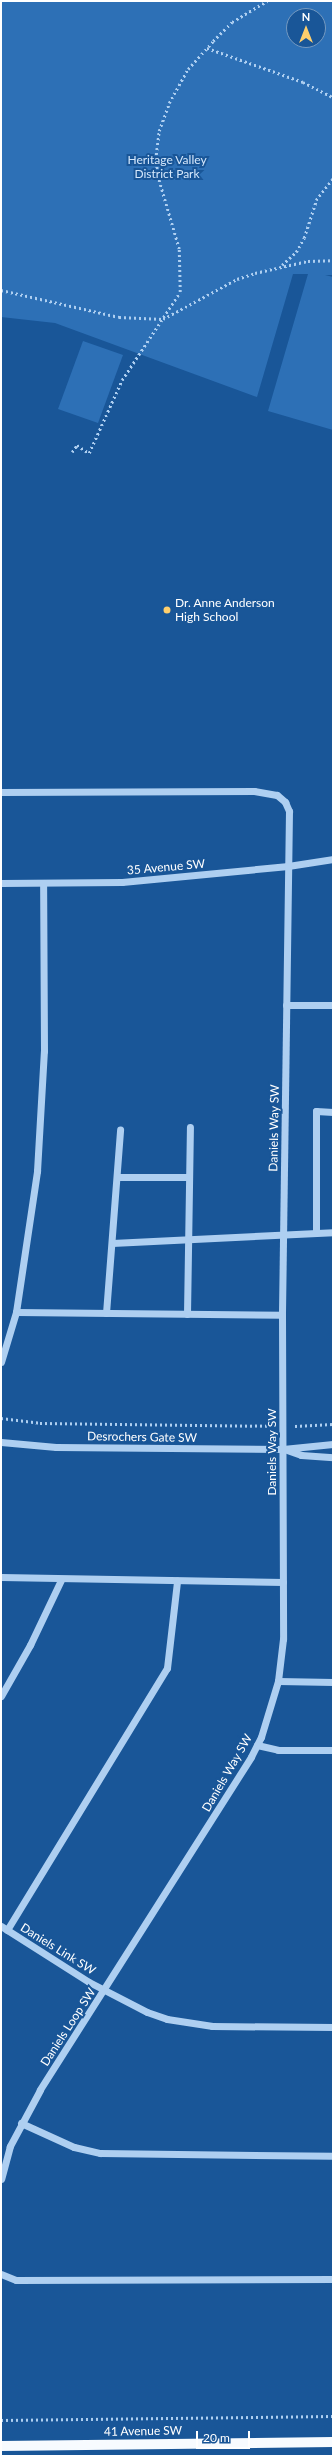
<!DOCTYPE html>
<style>
body{margin:0}
#map{position:relative;width:334px;height:2457px;overflow:hidden;background:#195698;font-family:Lato,sans-serif}
div>[style]{position:absolute}
[style*='--x']{left:calc(var(--x)*1px);top:calc(var(--y)*1px);width:calc(var(--w)*1px);rotate:calc(var(--a)*1deg)}
.green>*{inset:0;background:#2d70b6}
.path>*{height:2.5px;margin-top:-1.25px;transform-origin:0;background:repeating-linear-gradient(90deg,#aecff1 0 2px,transparent 0 5px)}
.minor>*{height:7px;margin:-3.5px;padding:0 3.5px;transform-origin:3.5px;border-radius:3.5px;background:#aecff1}
.major>*{height:10px;margin:-5px;padding:0 5px;transform-origin:5px;border-radius:5px;background:#f7fbff}
.dots>*{width:11px;height:11px;translate:-50% -50%;box-sizing:border-box;border:2px solid #195698;border-radius:50%}
span{translate:-50% -50%;white-space:nowrap;text-align:center;line-height:1.15;-webkit-text-stroke:4px #195698;paint-order:stroke}
.park-label{font-size:12px;color:#d5e8fc}
.poi-label{font-size:12px;color:#fff}
.left{translate:0 -50%;text-align:left}
.street-label{font-size:12px;color:#fff}
.frame{position:absolute;inset:0;border:2px solid #fff;pointer-events:none}
.north{position:absolute;left:286px;top:8px;width:40px;height:40px;box-sizing:border-box;background:#195698;border:1px solid #759ac1;border-radius:50%;rotate:0deg;font-size:11px;font-weight:700;line-height:16px;text-align:center;color:#fff}
.north::after{content:'';display:block;margin:auto;width:14px;height:18px;background:#ffcf6d;clip-path:polygon(50% 0,100% 100%,50% 72%,0 100%)}
.scale{position:absolute;left:196px;top:2431px;width:54px;height:18px;box-sizing:border-box;border:2px solid #fff;border-top:0;padding-left:5px;font-size:12px;line-height:14px;white-space:nowrap;color:#fff;-webkit-text-stroke:3px #195698;paint-order:stroke}
</style>
<div id="map">
<div class="green">
<i style="clip-path:polygon(evenodd,1px 1px,333px 1px,333px 275px,325px 275px,333px 277px,333px 430px,268px 411px,308px 274px,293px 274px,257px 397px,55px 323px,1px 317px,1px 1px,294px 16px,318px 16px,318px 40px,294px 40px,294px 16px)"></i>
<i style="clip-path:polygon(83px 341px,123px 355px,98px 423px,58px 409px)"></i>
</div>
<div class="path">
<i style="--x:207;--y:48;--w:102;--a:19.5"></i>
<i style="--x:303;--y:82;--w:34;--a:27"></i>
<i style="--x:282;--y:265;--w:19;--a:-43"></i>
<i style="--x:296;--y:252;--w:16;--a:-60"></i>
<i style="--x:304;--y:238;--w:40;--a:-72"></i>
<i style="--x:316;--y:200;--w:28;--a:-52"></i>
<i style="--x:1;--y:290;--w:121;--a:12.9"></i>
<i style="--x:119;--y:317;--w:44;--a:2.6"></i>
<i style="--x:163;--y:319;--w:84;--a:-28.4"></i>
<i style="--x:237;--y:279;--w:19;--a:-18"></i>
<i style="--x:255;--y:273;--w:54;--a:-12.8"></i>
<i style="--x:308;--y:261;--w:25;--a:-2"></i>
<i style="--x:72;--y:452;--w:9;--a:-54"></i>
<i style="--x:77;--y:445;--w:14;--a:34"></i>
<i style="--x:89;--y:453;--w:80;--a:-65.7"></i>
<i style="--x:122;--y:380;--w:105;--a:-56.6"></i>
<i style="--x:180;--y:292;--w:43;--a:-91.3"></i>
<i style="--x:179;--y:249;--w:78;--a:-106.3"></i>
<i style="--x:157;--y:174;--w:19;--a:-93"></i>
<i style="--x:156;--y:155;--w:24;--a:-83"></i>
<i style="--x:159;--y:131;--w:30;--a:-70"></i>
<i style="--x:169;--y:103;--w:39;--a:-61"></i>
<i style="--x:188;--y:69;--w:38;--a:-48"></i>
<i style="--x:213;--y:41;--w:27;--a:-45"></i>
<i style="--x:232;--y:22;--w:41;--a:-31"></i>
<i style="--x:1;--y:1418;--w:39;--a:7"></i>
<i style="--x:40;--y:1423;--w:230;--a:0.7"></i>
<i style="--x:295;--y:1426;--w:38;--a:-3"></i>
<i style="--x:1;--y:2420;--w:332;--a:-0.7"></i>
</div>
<div class="minor">
<i style="--x:1;--y:792;--w:253;--a:-0.2"></i>
<i style="--x:254;--y:791;--w:23;--a:10"></i>
<i style="--x:277;--y:795;--w:11;--a:41"></i>
<i style="--x:285;--y:802;--w:10;--a:66"></i>
<i style="--x:289;--y:811;--w:504;--a:90.8"></i>
<i style="--x:282;--y:1315;--w:324;--a:89.8"></i>
<i style="--x:283;--y:1639;--w:42;--a:96.8"></i>
<i style="--x:278;--y:1681;--w:59;--a:106.9"></i>
<i style="--x:261;--y:1737;--w:22;--a:117"></i>
<i style="--x:251;--y:1757;--w:394;--a:122.4"></i>
<i style="--x:40;--y:2090;--w:64;--a:118.2"></i>
<i style="--x:10;--y:2146;--w:34;--a:105"></i>
<i style="--x:1;--y:883;--w:121;--a:-0.5"></i>
<i style="--x:122;--y:882;--w:167;--a:-5.5"></i>
<i style="--x:288;--y:866;--w:46;--a:-8.8"></i>
<i style="--x:286;--y:1005;--w:47;--a:0"></i>
<i style="--x:118;--y:1177;--w:71;--a:0"></i>
<i style="--x:316;--y:1232;--w:121;--a:-90"></i>
<i style="--x:316;--y:1111;--w:17;--a:3"></i>
<i style="--x:112;--y:1243;--w:221;--a:-2.8"></i>
<i style="--x:16;--y:1312;--w:266;--a:0.6"></i>
<i style="--x:106;--y:1313;--w:184;--a:-85.6"></i>
<i style="--x:187;--y:1314;--w:187;--a:-89.1"></i>
<i style="--x:1;--y:1362;--w:52;--a:-73.3"></i>
<i style="--x:16;--y:1312;--w:143;--a:-81.5"></i>
<i style="--x:37;--y:1171;--w:120;--a:-86.7"></i>
<i style="--x:44;--y:1051;--w:168;--a:-90.3"></i>
<i style="--x:1;--y:1442;--w:55;--a:5.2"></i>
<i style="--x:56;--y:1447;--w:227;--a:0.5"></i>
<i style="--x:283;--y:1449;--w:50;--a:-5.7"></i>
<i style="--x:284;--y:1449;--w:18;--a:19"></i>
<i style="--x:301;--y:1455;--w:32;--a:4"></i>
<i style="--x:1;--y:1577;--w:282;--a:1"></i>
<i style="--x:278;--y:1681;--w:55;--a:1"></i>
<i style="--x:1;--y:1696;--w:59;--a:-60.4"></i>
<i style="--x:30;--y:1645;--w:72;--a:-64.5"></i>
<i style="--x:257;--y:1745;--w:22;--a:13"></i>
<i style="--x:278;--y:1750;--w:55;--a:0"></i>
<i style="--x:1;--y:1926;--w:104;--a:32.5"></i>
<i style="--x:89;--y:1982;--w:65;--a:27.3"></i>
<i style="--x:147;--y:2012;--w:21;--a:19"></i>
<i style="--x:167;--y:2019;--w:46;--a:8.8"></i>
<i style="--x:212;--y:2026;--w:121;--a:0.5"></i>
<i style="--x:7;--y:1930;--w:307;--a:-58.6"></i>
<i style="--x:167;--y:1668;--w:88;--a:-83.4"></i>
<i style="--x:21;--y:2123;--w:58;--a:24.4"></i>
<i style="--x:74;--y:2147;--w:27;--a:13"></i>
<i style="--x:100;--y:2153;--w:233;--a:0.7"></i>
<i style="--x:1;--y:2274;--w:16;--a:22"></i>
<i style="--x:16;--y:2280;--w:317;--a:-0.2"></i>
</div>
<div class="major">
<i style="--x:1;--y:2446;--w:332;--a:-0.7"></i>
</div>
<div class="dots">
<i style="left:167px;top:610px;background:#ffcf6d"></i>
</div>
<div class="park-label">
<span style="left:167px;top:167px">Heritage Valley<br>District Park</span>
</div>
<div class="poi-label">
<span class="left" style="left:175px;top:610px">Dr. Anne Anderson<br>High School</span>
</div>
<div class="street-label">
<span style="left:166px;top:867px;rotate:-5deg">35 Avenue SW</span>
<span style="left:274px;top:1128px;rotate:-89deg">Daniels Way SW</span>
<span style="left:142px;top:1437px;rotate:1deg">Desrochers Gate SW</span>
<span style="left:272px;top:1452px;rotate:-90deg">Daniels Way SW</span>
<span style="left:227px;top:1773px;rotate:-60deg">Daniels Way SW</span>
<span style="left:58px;top:1949px;rotate:32deg">Daniels Link SW</span>
<span style="left:68px;top:2027px;rotate:-57deg">Daniels Loop SW</span>
<span style="left:143px;top:2431px;rotate:-1deg">41 Avenue SW</span>
</div>
<div class="frame"></div>
<div class="north">N</div>
<div class="scale">20 m</div>
</div>
